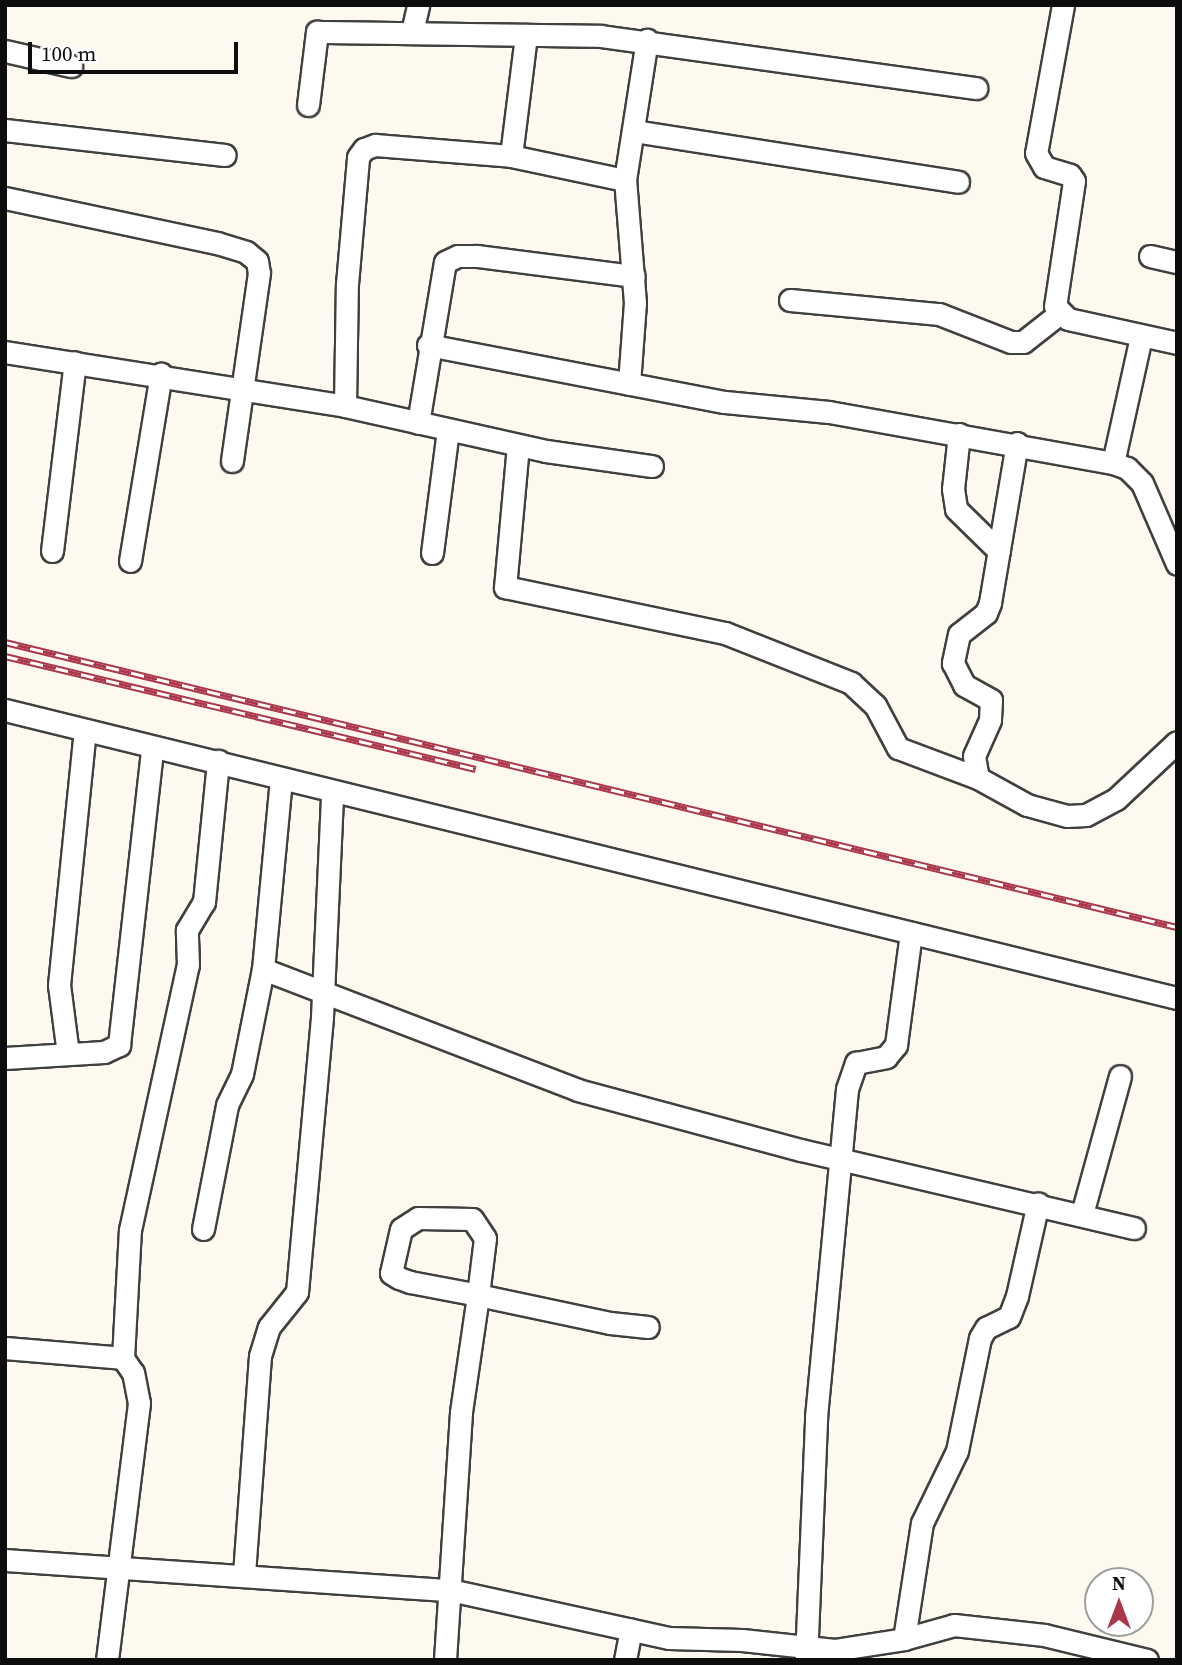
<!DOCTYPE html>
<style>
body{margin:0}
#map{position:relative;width:1182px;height:1665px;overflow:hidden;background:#fdf9ef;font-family:"Source Serif 4",serif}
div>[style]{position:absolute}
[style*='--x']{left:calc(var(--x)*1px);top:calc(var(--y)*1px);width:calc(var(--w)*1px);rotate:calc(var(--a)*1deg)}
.roads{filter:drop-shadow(2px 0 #404040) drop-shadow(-2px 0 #404040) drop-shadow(0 2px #404040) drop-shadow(0 -2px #404040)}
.minor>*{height:21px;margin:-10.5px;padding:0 10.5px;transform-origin:10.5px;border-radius:10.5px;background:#fff}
.rail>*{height:7px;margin-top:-3.5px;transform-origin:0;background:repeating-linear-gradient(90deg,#fff 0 13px,#ab374a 0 26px);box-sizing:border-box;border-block:2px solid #ab374a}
span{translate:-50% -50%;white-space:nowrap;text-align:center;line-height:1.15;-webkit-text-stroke:7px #fff;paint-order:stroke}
.frame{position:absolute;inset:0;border:7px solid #0d0d0d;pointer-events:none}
.north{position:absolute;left:1084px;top:1567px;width:70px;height:70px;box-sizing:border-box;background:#fff;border:2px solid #9e9e9e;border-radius:50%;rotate:0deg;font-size:19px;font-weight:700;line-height:28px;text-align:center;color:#0d0d0d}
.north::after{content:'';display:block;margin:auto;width:24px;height:32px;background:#ab374a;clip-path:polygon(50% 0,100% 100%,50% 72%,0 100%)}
.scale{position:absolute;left:28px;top:42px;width:210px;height:32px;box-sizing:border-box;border:4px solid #0d0d0d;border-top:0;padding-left:9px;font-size:21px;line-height:24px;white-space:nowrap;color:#0d0d0d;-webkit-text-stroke:5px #fff;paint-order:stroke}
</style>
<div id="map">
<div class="roads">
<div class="minor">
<i style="--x:1063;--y:5;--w:150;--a:100.3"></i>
<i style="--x:1036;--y:153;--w:16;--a:60"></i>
<i style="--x:1044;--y:167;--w:27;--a:17"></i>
<i style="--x:1070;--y:175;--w:7;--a:56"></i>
<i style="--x:1074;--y:181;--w:126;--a:98.6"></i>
<i style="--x:1055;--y:306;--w:18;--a:45"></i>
<i style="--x:1068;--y:319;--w:112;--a:12.4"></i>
<i style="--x:412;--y:32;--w:28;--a:-77"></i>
<i style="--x:5;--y:51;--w:68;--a:12.8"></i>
<i style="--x:308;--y:105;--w:74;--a:-83"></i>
<i style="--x:317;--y:32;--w:284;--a:0.8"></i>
<i style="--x:601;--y:36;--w:379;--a:7.9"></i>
<i style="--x:5;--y:130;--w:221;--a:6.5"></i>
<i style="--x:634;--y:131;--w:328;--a:8.9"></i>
<i style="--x:511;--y:156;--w:122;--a:-82.9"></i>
<i style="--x:5;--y:198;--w:217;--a:12"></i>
<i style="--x:217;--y:243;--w:30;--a:17"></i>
<i style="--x:246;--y:252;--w:14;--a:39"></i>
<i style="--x:257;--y:261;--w:12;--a:81"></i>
<i style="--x:259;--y:273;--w:190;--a:98.2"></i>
<i style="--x:1150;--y:256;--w:28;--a:13"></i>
<i style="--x:790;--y:300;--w:150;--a:5.4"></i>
<i style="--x:939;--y:314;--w:77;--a:21.3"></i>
<i style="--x:1011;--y:342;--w:12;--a:0"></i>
<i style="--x:1023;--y:342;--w:47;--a:-38.1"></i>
<i style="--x:428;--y:345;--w:302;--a:10.9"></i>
<i style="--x:725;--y:402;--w:104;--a:5.5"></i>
<i style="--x:829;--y:412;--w:289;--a:10.2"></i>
<i style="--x:1113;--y:463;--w:15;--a:20"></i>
<i style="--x:1127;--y:468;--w:21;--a:45"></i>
<i style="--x:1142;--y:483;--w:88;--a:66.6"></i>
<i style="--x:5;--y:352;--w:344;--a:9"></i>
<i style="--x:345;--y:406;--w:206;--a:12.6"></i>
<i style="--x:546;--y:451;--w:107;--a:8.1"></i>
<i style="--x:629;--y:384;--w:81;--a:-85.8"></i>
<i style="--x:635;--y:303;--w:123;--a:-94.6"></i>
<i style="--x:625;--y:180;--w:142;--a:-81.1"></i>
<i style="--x:345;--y:406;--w:122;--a:-89.1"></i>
<i style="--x:347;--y:284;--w:127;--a:-85"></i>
<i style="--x:358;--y:157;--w:10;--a:-53"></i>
<i style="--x:364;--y:149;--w:12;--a:-20"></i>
<i style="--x:375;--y:145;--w:136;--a:4.6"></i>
<i style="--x:511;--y:156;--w:116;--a:11.9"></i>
<i style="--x:418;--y:423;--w:163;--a:-80.5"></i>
<i style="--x:445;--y:262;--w:14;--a:-25"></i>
<i style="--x:458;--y:256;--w:19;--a:0"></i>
<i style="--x:477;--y:256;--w:158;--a:7.3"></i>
<i style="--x:959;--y:434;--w:55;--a:96.2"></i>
<i style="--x:953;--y:489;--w:20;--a:81"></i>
<i style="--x:956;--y:509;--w:60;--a:44.3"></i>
<i style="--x:1017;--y:443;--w:162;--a:99.6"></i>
<i style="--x:990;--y:603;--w:11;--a:112"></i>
<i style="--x:986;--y:613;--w:34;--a:142"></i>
<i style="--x:959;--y:634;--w:30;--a:102"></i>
<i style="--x:953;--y:663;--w:25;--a:63"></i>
<i style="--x:964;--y:685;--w:31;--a:29"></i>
<i style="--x:991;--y:700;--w:20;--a:93"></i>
<i style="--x:990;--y:720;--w:39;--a:114"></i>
<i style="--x:974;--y:756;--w:22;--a:80"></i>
<i style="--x:978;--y:778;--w:56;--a:28.9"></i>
<i style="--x:1027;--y:805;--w:41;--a:15.4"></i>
<i style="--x:1067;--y:816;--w:19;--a:-3"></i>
<i style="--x:1086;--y:815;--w:34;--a:-28"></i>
<i style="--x:1116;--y:799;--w:83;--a:-43.1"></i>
<i style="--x:518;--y:445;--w:143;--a:95.2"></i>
<i style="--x:505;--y:587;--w:225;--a:11.8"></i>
<i style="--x:725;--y:633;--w:136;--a:21.6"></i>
<i style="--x:851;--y:683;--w:33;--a:43"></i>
<i style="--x:875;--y:705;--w:49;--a:61.9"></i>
<i style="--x:898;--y:748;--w:85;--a:20.6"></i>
<i style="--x:1113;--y:463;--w:129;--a:-77.5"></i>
<i style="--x:52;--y:551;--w:190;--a:-83.1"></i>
<i style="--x:432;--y:553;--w:124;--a:-82.6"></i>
<i style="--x:130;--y:561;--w:190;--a:-80.6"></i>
<i style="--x:5;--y:710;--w:1207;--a:13.81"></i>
<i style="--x:263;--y:969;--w:337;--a:21"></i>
<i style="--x:578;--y:1090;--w:231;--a:15.1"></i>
<i style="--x:801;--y:1150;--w:342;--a:13.2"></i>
<i style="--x:68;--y:1054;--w:70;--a:-97.4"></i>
<i style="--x:59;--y:985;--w:255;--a:-84.2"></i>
<i style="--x:5;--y:1058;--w:99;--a:-3.5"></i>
<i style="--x:104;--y:1052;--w:17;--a:-25"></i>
<i style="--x:119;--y:1045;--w:298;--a:-83.6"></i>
<i style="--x:1082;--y:1214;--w:143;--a:-74.6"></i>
<i style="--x:203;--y:1229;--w:126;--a:-79"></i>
<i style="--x:227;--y:1105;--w:34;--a:-64"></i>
<i style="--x:242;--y:1074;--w:107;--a:-78.7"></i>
<i style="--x:263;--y:969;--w:190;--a:-84.6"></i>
<i style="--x:5;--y:1348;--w:118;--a:4.8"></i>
<i style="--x:5;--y:1560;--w:446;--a:3.9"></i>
<i style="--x:450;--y:1590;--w:224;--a:12.4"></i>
<i style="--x:669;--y:1638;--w:73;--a:1.6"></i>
<i style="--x:742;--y:1640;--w:93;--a:6.2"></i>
<i style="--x:834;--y:1650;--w:71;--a:-8.9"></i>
<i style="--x:904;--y:1639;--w:52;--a:-15.6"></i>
<i style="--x:954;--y:1625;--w:91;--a:6.3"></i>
<i style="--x:1044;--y:1635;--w:106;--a:13.6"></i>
<i style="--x:244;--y:1574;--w:219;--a:-85.8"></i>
<i style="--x:260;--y:1356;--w:30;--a:-73"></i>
<i style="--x:269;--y:1327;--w:45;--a:-51.3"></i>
<i style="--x:297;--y:1292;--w:276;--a:-84.8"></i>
<i style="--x:322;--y:1017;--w:224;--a:-87.4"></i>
<i style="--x:904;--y:1639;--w:117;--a:-81.2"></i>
<i style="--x:922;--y:1523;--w:80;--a:-64.1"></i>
<i style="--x:957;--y:1451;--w:115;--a:-78.5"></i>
<i style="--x:980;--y:1338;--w:12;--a:-59"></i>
<i style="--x:986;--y:1328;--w:25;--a:-26"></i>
<i style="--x:1009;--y:1317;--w:22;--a:-69"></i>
<i style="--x:1017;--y:1296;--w:95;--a:-77.3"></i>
<i style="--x:107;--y:1660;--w:259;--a:-82.9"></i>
<i style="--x:139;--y:1403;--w:31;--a:-101"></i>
<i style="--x:133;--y:1373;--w:18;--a:-124"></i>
<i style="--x:123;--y:1358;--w:128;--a:-86.9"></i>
<i style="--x:130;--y:1230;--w:271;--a:-77.7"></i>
<i style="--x:188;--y:965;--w:35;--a:-92"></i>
<i style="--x:187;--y:930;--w:33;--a:-59"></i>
<i style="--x:204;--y:902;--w:142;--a:-84.3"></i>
<i style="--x:445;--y:1660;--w:249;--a:-86.3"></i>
<i style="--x:461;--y:1412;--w:118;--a:-81.7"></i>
<i style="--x:478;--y:1295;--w:57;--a:-83"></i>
<i style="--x:485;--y:1238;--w:23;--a:-124"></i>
<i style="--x:472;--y:1219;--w:54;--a:-178.9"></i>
<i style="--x:418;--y:1218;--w:20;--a:147"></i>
<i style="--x:401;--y:1229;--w:45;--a:102.8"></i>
<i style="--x:391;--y:1273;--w:9;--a:32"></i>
<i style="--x:399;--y:1278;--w:12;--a:20"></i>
<i style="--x:410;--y:1282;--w:69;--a:10.8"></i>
<i style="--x:478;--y:1295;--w:135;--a:12"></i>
<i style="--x:610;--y:1323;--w:38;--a:6"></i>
<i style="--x:625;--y:1660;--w:31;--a:-79"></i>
<i style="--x:806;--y:1660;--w:243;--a:-87.6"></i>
<i style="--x:816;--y:1417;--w:329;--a:-84.6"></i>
<i style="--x:847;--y:1089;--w:28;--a:-71"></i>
<i style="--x:856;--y:1063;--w:31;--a:-11"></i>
<i style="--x:886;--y:1057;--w:16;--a:-50"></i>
<i style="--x:896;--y:1045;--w:113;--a:-82.4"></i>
</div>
</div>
<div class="rail">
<i style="--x:5;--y:642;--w:1206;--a:13.67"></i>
<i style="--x:5;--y:656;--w:484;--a:13.5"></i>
</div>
<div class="frame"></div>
<div class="north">N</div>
<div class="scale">100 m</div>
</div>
